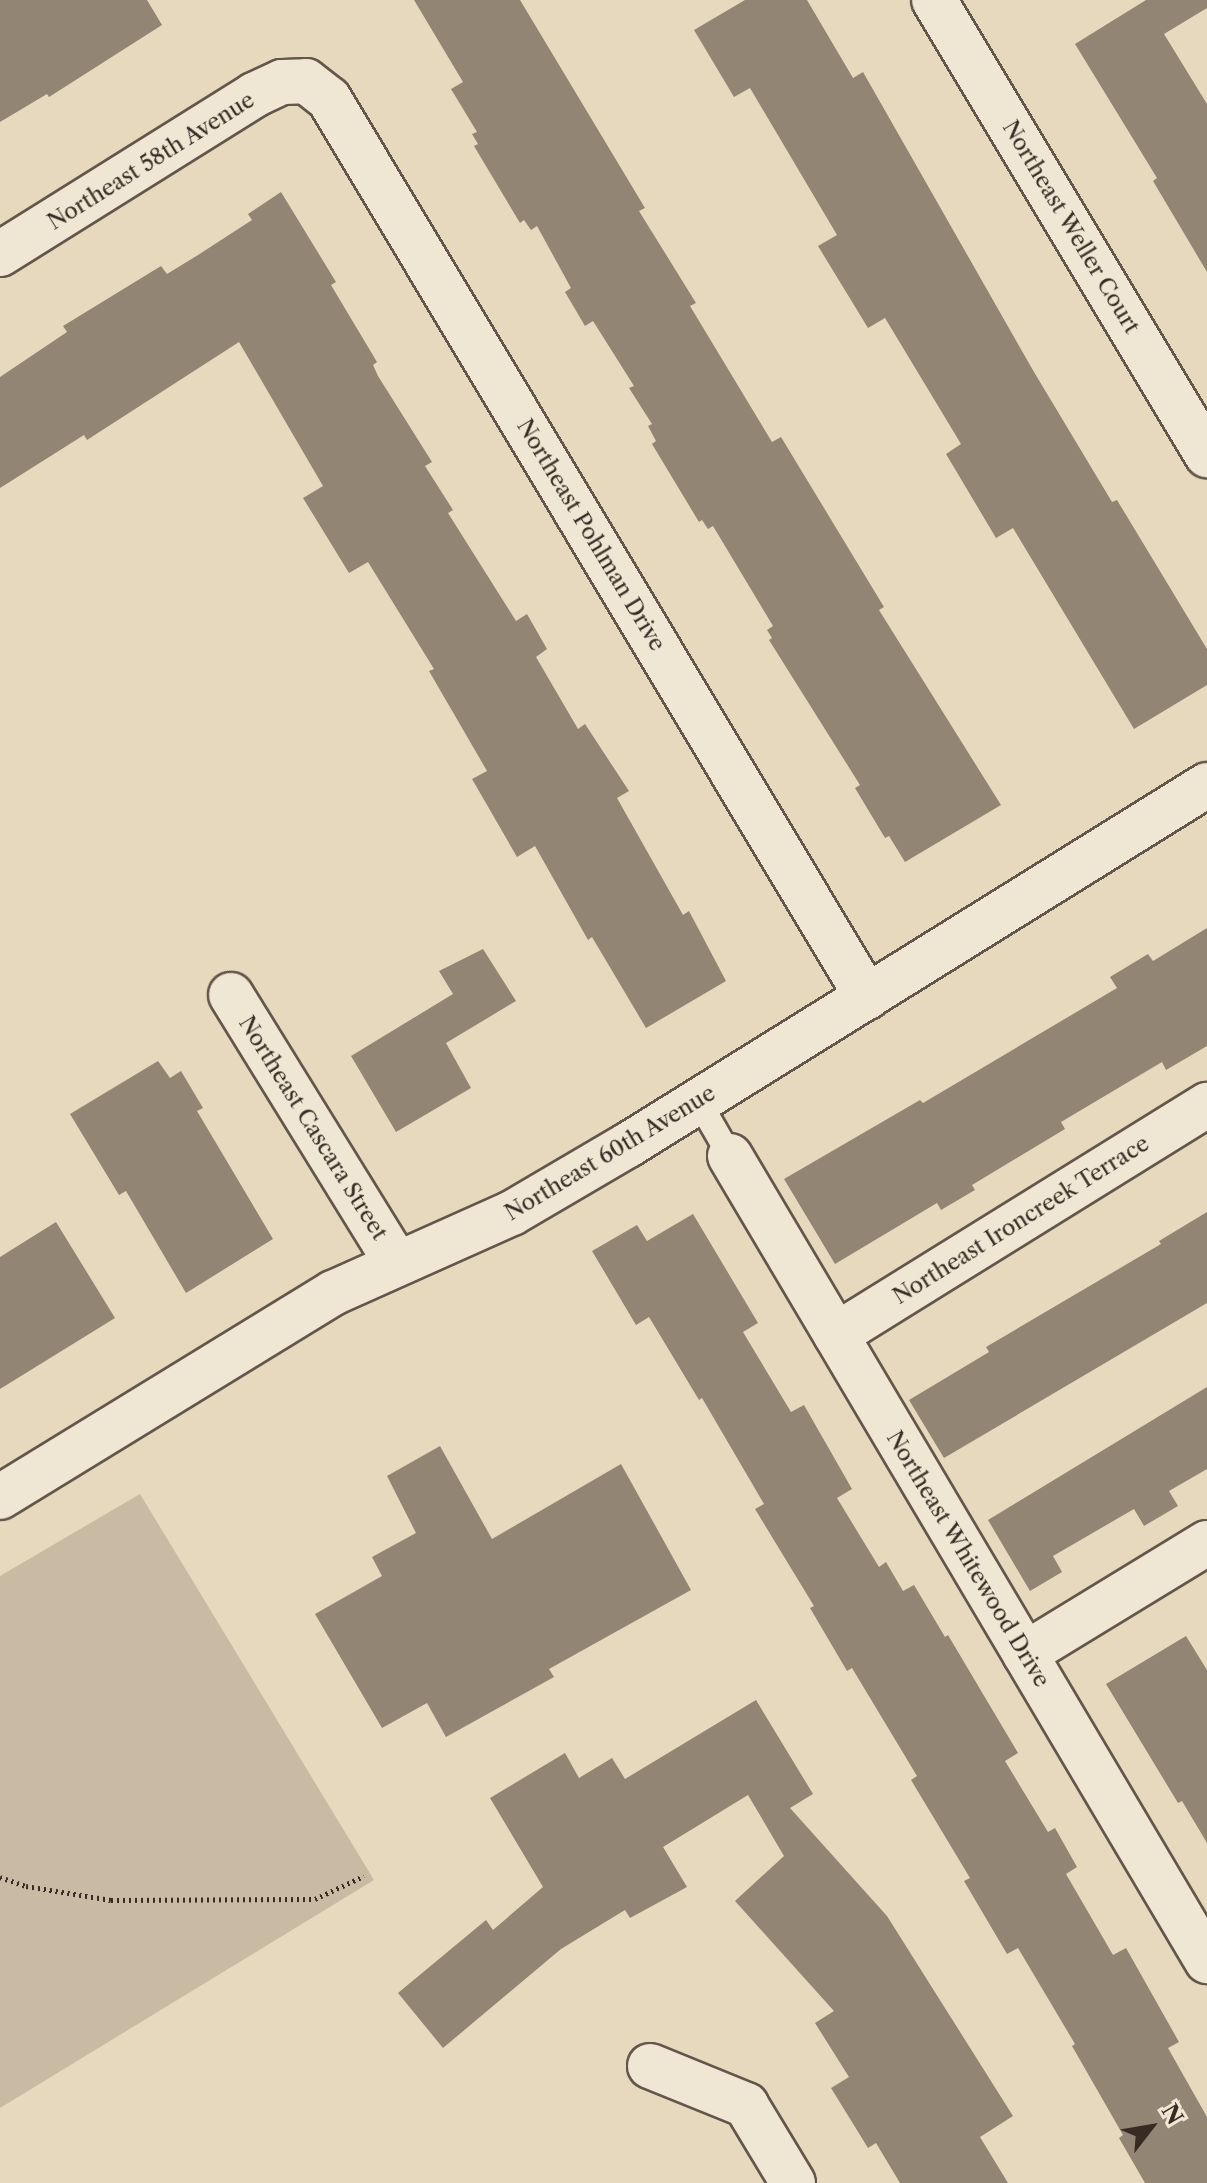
<!DOCTYPE html>
<style>
body{margin:0}
#map{position:relative;width:1207px;height:2183px;overflow:hidden;background:#e7d9bd;font-family:"Libre Caslon Text",serif}
div>[style]{position:absolute}
[style*='--x']{left:calc(var(--x)*1px);top:calc(var(--y)*1px);width:calc(var(--w)*1px);rotate:calc(var(--a)*1deg)}
.green>*{inset:0;background:#c9bba3}
.building>*{inset:0;background:#938574}
.path>*{height:5px;margin-top:-2.5px;transform-origin:0;background:repeating-linear-gradient(90deg,#382b24 0 2px,transparent 0 6px)}
.roads{filter:drop-shadow(2px 0 #64564a) drop-shadow(-2px 0 #64564a) drop-shadow(0 2px #64564a) drop-shadow(0 -2px #64564a)}
.lane>*{height:24px;margin:-12px;padding:0 12px;transform-origin:12px;border-radius:12px;background:#efe6d4}
.street>*{height:44px;margin:-22px;padding:0 22px;transform-origin:22px;border-radius:22px;background:#efe6d4}
span{translate:-50% -50%;white-space:nowrap;text-align:center;line-height:1.15;-webkit-text-stroke:7px #efe6d4;paint-order:stroke}
.street-label{font-size:22px;color:#382b24}
.north{position:absolute;left:1111px;top:2087px;width:80px;height:80px;-webkit-text-stroke:6px #efe6d4;paint-order:stroke;rotate:59deg;font-size:22px;font-weight:700;line-height:32px;text-align:center;color:#382b24}
.north::after{content:'';display:block;margin:auto;width:28px;height:36px;background:#382b24;clip-path:polygon(50% 0,100% 100%,50% 72%,0 100%)}
</style>
<div id="map">
<div class="green">
<i style="clip-path:polygon(140px 1494px,374px 1880px,0 2108px,0 1576px)"></i>
</div>
<div class="building">
<i style="clip-path:polygon(0 0,147px 0,162px 25px,49px 97px,47px 94px,0 122px)"></i>
<i style="clip-path:polygon(414px 0,520px 0,645px 208px,639px 211px,696px 303px,690px 306px,772px 442px,781px 437px,884px 607px,879px 610px,1001px 805px,905px 862px,889px 836px,885px 838px,855px 788px,860px 785px,769px 640px,772px 638px,767px 630px,773px 626px,713px 526px,708px 529px,702px 520px,699px 522px,652px 444px,656px 441px,648px 426px,652px 424px,629px 388px,634px 386px,593px 321px,585px 326px,565px 292px,571px 288px,537px 226px,531px 230px,524px 220px,520px 223px,474px 146px,478px 144px,472px 134px,477px 132px,451px 89px,463px 82px)"></i>
<i style="clip-path:polygon(745px 0,807px 0,853px 78px,863px 72px,1034px 372px,1112px 502px,1117px 500px,1207px 649px,1207px 685px,1134px 729px,1013px 528px,996px 538px,946px 454px,961px 444px,885px 318px,868px 328px,818px 246px,837px 235px,750px 88px,734px 97px,694px 30px)"></i>
<i style="clip-path:polygon(1146px 0,1207px 0,1207px 8px,1164px 34px,1207px 104px,1207px 272px,1153px 181px,1157px 178px,1075px 44px)"></i>
<i style="clip-path:polygon(281px 192px,336px 282px,331px 285px,377px 362px,373px 365px,378px 376px,432px 462px,425px 466px,453px 510px,448px 513px,516px 621px,527px 614px,547px 649px,536px 657px,578px 729px,585px 724px,629px 791px,617px 798px,683px 915px,689px 911px,726px 981px,646px 1028px,592px 937px,588px 940px,535px 846px,517px 857px,472px 779px,487px 771px,429px 671px,434px 669px,368px 562px,349px 573px,303px 498px,323px 486px,239px 342px,87px 440px,84px 435px,0 488px,0 377px,67px 332px,63px 326px,161px 266px,167px 274px,198px 255px,252px 220px,248px 214px)"></i>
<i style="clip-path:polygon(1207px 928px,1207px 1046px,1166px 1070px,1162px 1062px,1061px 1122px,1065px 1129px,972px 1185px,975px 1190px,941px 1210px,937px 1203px,835px 1264px,784px 1179px,920px 1100px,923px 1103px,1117px 988px,1110px 977px,1148px 954px,1153px 961px)"></i>
<i style="clip-path:polygon(483px 949px,516px 1001px,446px 1043px,471px 1088px,396px 1132px,351px 1056px,453px 994px,439px 971px)"></i>
<i style="clip-path:polygon(158px 1061px,170px 1078px,181px 1071px,203px 1108px,197px 1111px,273px 1239px,186px 1293px,126px 1191px,119px 1195px,70px 1114px)"></i>
<i style="clip-path:polygon(1207px 1212px,1207px 1303px,944px 1458px,909px 1400px,989px 1352px,986px 1347px,1161px 1244px,1159px 1241px)"></i>
<i style="clip-path:polygon(693px 1214px,758px 1323px,743px 1332px,791px 1412px,804px 1405px,852px 1489px,837px 1498px,879px 1567px,886px 1562px,903px 1591px,914px 1585px,945px 1637px,948px 1635px,1018px 1753px,1005px 1761px,1048px 1832px,1055px 1828px,1077px 1867px,1066px 1874px,1113px 1955px,1126px 1948px,1179px 2042px,1168px 2048px,1207px 2117px,1207px 2183px,1145px 2183px,1119px 2138px,1123px 2135px,1072px 2046px,1075px 2044px,1018px 1948px,1007px 1954px,964px 1881px,970px 1878px,911px 1780px,917px 1776px,852px 1668px,847px 1671px,810px 1608px,814px 1606px,755px 1509px,764px 1504px,702px 1398px,699px 1400px,649px 1317px,636px 1325px,592px 1251px,637px 1225px,647px 1241px)"></i>
<i style="clip-path:polygon(56px 1222px,115px 1318px,0 1389px,0 1257px)"></i>
<i style="clip-path:polygon(1207px 1387px,1207px 1469px,1169px 1491px,1178px 1506px,1144px 1526px,1134px 1509px,1053px 1556px,1062px 1572px,1030px 1591px,988px 1520px)"></i>
<i style="clip-path:polygon(440px 1446px,492px 1539px,621px 1464px,691px 1590px,549px 1669px,554px 1677px,446px 1737px,427px 1703px,382px 1728px,315px 1614px,382px 1576px,372px 1557px,416px 1533px,387px 1476px)"></i>
<i style="clip-path:polygon(1186px 1636px,1207px 1670px,1207px 1843px,1182px 1801px,1178px 1803px,1106px 1684px)"></i>
<i style="clip-path:polygon(756px 1700px,813px 1794px,790px 1808px,887px 1916px,1013px 2116px,980px 2137px,1008px 2183px,900px 2183px,876px 2143px,868px 2148px,831px 2088px,849px 2077px,815px 2023px,834px 2011px,735px 1901px,784px 1856px,748px 1795px,663px 1847px,687px 1887px,630px 1918px,625px 1910px,561px 1949px,443px 2048px,398px 1993px,486px 1920px,493px 1930px,543px 1887px,490px 1798px,565px 1753px,579px 1778px,612px 1758px,625px 1779px)"></i>
</div>
<div class="path">
<i style="--x:0;--y:1877;--w:28;--a:19"></i>
<i style="--x:26;--y:1886;--w:86;--a:9.4"></i>
<i style="--x:111;--y:1900;--w:204;--a:-0.3"></i>
<i style="--x:315;--y:1899;--w:54;--a:-25.1"></i>
</div>
<div class="roads">
<div class="lane">
<i style="--x:699;--y:1102;--w:62;--a:60.1"></i>
</div>
<div class="street">
<i style="--x:934;--y:0;--w:531;--a:59.04"></i>
<i style="--x:0;--y:254;--w:300;--a:-32"></i>
<i style="--x:254;--y:95;--w:31;--a:-25"></i>
<i style="--x:282;--y:82;--w:24;--a:-2"></i>
<i style="--x:306;--y:81;--w:29;--a:38"></i>
<i style="--x:329;--y:99;--w:1047;--a:59.07"></i>
<i style="--x:231;--y:995;--w:314;--a:58.3"></i>
<i style="--x:730;--y:1156;--w:936;--a:59.35"></i>
<i style="--x:836;--y:1335;--w:437;--a:-31.8"></i>
<i style="--x:0;--y:1497;--w:391;--a:-31.5"></i>
<i style="--x:333;--y:1293;--w:196;--a:-24.1"></i>
<i style="--x:512;--y:1213;--w:134;--a:-30.4"></i>
<i style="--x:628;--y:1145;--w:682;--a:-31.87"></i>
<i style="--x:1025;--y:1654;--w:213;--a:-31.4"></i>
<i style="--x:650;--y:2066;--w:104;--a:22.1"></i>
<i style="--x:746;--y:2105;--w:91;--a:58.9"></i>
</div>
</div>
<div class="street-label">
<span style="left:151px;top:161px;rotate:-32deg">Northeast 58th Avenue</span>
<span style="left:1071px;top:227px;rotate:59deg">Northeast Weller Court</span>
<span style="left:591px;top:535px;rotate:59deg">Northeast Pohlman Drive</span>
<span style="left:313px;top:1128px;rotate:58deg">Northeast Cascara Street</span>
<span style="left:610px;top:1153px;rotate:-31deg">Northeast 60th Avenue</span>
<span style="left:1021px;top:1220px;rotate:-32deg">Northeast Ironcreek Terrace</span>
<span style="left:968px;top:1559px;rotate:59deg">Northeast Whitewood Drive</span>
</div>
<div class="north">N</div>
</div>
